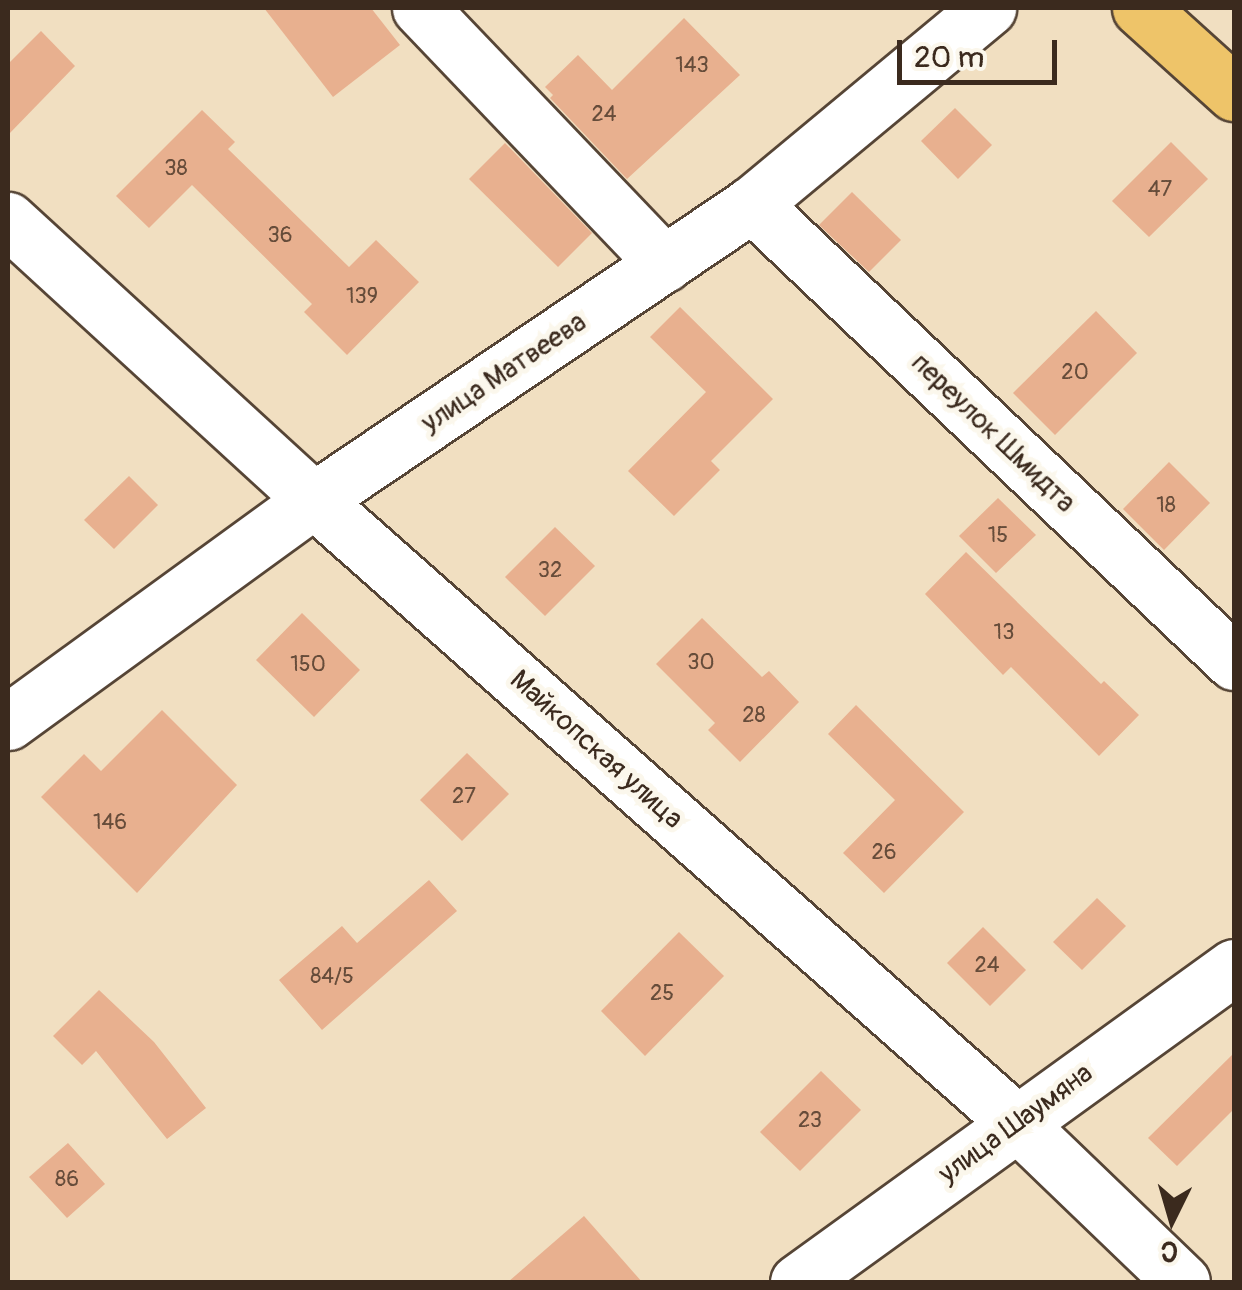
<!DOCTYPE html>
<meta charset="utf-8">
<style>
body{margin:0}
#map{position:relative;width:1242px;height:1290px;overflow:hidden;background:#f1dfc1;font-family:Pangolin,sans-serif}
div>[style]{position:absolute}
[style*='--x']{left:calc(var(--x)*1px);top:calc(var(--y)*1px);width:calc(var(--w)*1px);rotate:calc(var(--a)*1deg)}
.building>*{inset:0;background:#e8b08f}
.roads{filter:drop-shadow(2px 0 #564536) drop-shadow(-2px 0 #564536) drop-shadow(0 2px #564536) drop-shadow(0 -2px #564536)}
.street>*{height:55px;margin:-27.5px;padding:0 27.5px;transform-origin:27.5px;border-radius:27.5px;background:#fff}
.primary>*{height:55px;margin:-27.5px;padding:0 27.5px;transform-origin:27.5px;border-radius:27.5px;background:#eec469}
span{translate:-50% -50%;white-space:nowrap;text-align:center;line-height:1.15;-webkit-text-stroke:10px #fbf7ec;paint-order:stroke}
.number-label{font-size:22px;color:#664c3a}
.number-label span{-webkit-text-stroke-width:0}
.street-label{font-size:28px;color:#3b2a1e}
.frame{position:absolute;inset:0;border:10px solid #3b2a1e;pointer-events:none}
.north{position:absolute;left:1122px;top:1170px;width:100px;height:100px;-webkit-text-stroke:8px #fbf7ec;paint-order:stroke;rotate:185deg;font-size:28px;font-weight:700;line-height:40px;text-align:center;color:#3b2a1e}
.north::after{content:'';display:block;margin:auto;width:35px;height:45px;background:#3b2a1e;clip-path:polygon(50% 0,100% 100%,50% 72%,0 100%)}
.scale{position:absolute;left:897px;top:40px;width:160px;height:45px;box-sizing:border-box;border:5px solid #3b2a1e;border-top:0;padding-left:12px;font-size:30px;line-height:35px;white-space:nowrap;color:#3b2a1e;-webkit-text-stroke:8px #fbf7ec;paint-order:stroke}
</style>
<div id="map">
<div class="building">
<i style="clip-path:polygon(264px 8px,371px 8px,400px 45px,333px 97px)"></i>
<i style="clip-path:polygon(684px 18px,740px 75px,627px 179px,550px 98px,553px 95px,545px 87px,578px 55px,612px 90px)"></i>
<i style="clip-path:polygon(41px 31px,75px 66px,8px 135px,8px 64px)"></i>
<i style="clip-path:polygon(955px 108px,992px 145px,958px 179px,921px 141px)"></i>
<i style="clip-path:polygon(202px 110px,235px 142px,228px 149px,349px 267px,376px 240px,419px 282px,347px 355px,304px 312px,312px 304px,192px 185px,149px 228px,116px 196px)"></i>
<i style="clip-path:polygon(1171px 142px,1208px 179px,1149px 237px,1112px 201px)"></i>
<i style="clip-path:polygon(505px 143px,592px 233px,558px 267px,469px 179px)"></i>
<i style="clip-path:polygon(852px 192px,901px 240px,869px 272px,819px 225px)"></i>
<i style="clip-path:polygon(680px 307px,773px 399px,711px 461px,720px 470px,674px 516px,628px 471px,706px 392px,650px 337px)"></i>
<i style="clip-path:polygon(1096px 311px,1137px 353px,1055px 435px,1013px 393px)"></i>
<i style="clip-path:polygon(1169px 462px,1210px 503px,1164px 550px,1123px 509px)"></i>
<i style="clip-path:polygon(129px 476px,158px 505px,114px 549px,84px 520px)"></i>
<i style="clip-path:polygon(998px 498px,1036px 535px,996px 573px,959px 536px)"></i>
<i style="clip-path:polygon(555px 527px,595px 566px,545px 616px,505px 577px)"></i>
<i style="clip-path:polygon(966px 552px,1101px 684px,1104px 681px,1139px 715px,1099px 756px,1011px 667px,1003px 675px,925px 594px)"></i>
<i style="clip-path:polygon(302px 613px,360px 670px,314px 717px,256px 660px)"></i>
<i style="clip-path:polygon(702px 618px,762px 677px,769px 671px,799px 702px,740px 762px,708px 730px,715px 723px,656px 664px)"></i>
<i style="clip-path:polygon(856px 705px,964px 812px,884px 893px,843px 853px,895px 800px,828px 734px)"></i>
<i style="clip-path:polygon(162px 710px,237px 785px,137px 893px,41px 797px,84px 754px,101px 771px)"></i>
<i style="clip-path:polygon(467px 753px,509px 794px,462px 841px,420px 800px)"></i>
<i style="clip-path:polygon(429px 880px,457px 911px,322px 1030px,279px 980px,342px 926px,357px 943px)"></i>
<i style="clip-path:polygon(1097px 898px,1126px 926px,1082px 970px,1053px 942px)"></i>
<i style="clip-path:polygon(983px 927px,1026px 970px,990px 1006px,947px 963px)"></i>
<i style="clip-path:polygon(679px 932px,724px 976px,645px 1056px,601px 1011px)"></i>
<i style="clip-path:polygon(99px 990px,154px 1042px,206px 1108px,167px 1139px,96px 1051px,82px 1065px,53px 1036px)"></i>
<i style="clip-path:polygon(1234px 1053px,1234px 1109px,1177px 1166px,1148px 1138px)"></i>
<i style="clip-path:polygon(821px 1071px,861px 1110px,800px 1171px,760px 1132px)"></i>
<i style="clip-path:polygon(68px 1143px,105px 1184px,67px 1218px,29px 1177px)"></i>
<i style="clip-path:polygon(584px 1216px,642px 1282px,508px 1282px)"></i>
</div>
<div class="roads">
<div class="street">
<i style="--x:420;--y:8;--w:354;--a:46.3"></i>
<i style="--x:752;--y:204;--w:665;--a:43.54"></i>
<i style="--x:8;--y:220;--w:415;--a:42.5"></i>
<i style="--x:314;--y:500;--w:939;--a:41.55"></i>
<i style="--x:1017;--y:1123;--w:229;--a:43.9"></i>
<i style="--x:8;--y:722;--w:378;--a:-36"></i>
<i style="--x:314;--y:500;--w:529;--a:-34.05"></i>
<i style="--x:752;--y:204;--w:307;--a:-39.7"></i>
<i style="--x:798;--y:1282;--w:538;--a:-35.85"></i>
</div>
<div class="primary">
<i style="--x:1140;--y:8;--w:127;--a:42.1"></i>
</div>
</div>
<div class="number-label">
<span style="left:692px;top:66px">143</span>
<span style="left:604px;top:115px">24</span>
<span style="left:176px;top:169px">38</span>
<span style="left:1160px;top:190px">47</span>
<span style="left:280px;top:236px">36</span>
<span style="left:362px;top:297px">139</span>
<span style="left:1075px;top:373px">20</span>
<span style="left:1166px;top:506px">18</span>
<span style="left:998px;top:536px">15</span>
<span style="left:550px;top:571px">32</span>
<span style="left:1004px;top:633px">13</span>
<span style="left:701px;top:663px">30</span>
<span style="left:308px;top:665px">150</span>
<span style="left:754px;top:716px">28</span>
<span style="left:464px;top:797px">27</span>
<span style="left:110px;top:823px">146</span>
<span style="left:884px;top:853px">26</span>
<span style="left:987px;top:966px">24</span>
<span style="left:332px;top:977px">84/5</span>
<span style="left:662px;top:994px">25</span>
<span style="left:810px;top:1121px">23</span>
<span style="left:67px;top:1180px">86</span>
</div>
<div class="street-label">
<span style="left:504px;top:373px;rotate:-34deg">улица Матвеева</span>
<span style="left:993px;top:433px;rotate:44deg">переулок Шмидта</span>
<span style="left:596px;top:750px;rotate:42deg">Майкопская улица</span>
<span style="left:1016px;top:1124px;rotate:-36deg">улица Шаумяна</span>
</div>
<div class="frame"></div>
<div class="north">С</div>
<div class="scale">20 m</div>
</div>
